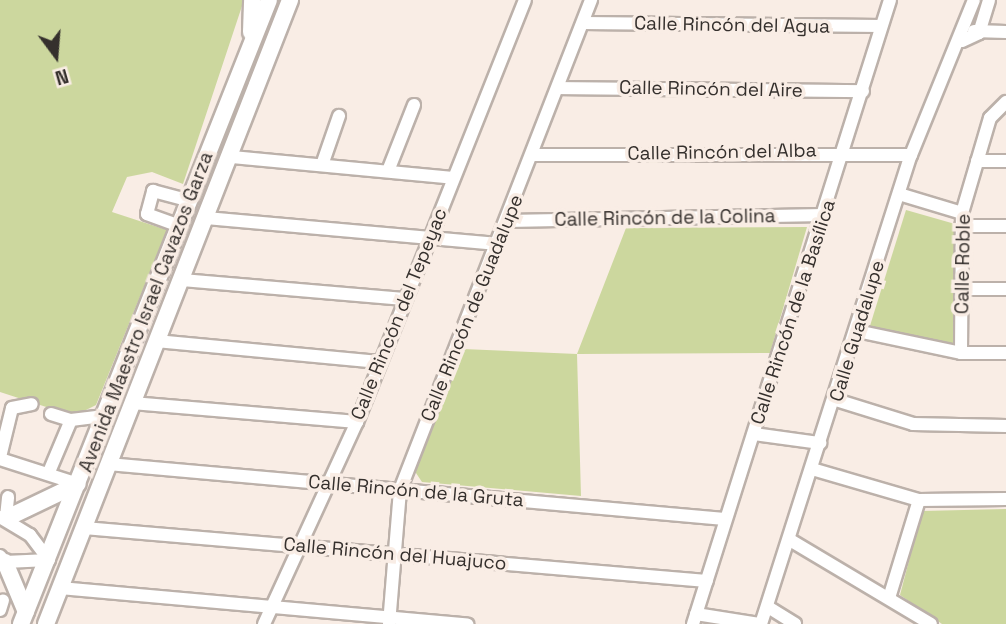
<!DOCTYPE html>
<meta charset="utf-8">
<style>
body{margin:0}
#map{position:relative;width:1006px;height:624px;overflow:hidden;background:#f9ede5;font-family:"Space Grotesk",sans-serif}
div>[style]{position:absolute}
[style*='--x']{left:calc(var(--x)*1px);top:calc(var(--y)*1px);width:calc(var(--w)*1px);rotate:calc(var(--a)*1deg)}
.green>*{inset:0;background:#ccd79e}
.roads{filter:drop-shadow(2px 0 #bcb1aa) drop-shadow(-2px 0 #bcb1aa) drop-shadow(0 2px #bcb1aa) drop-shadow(0 -2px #bcb1aa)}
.minor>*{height:12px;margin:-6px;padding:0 6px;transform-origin:6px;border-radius:6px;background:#fff}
.major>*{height:16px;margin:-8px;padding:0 8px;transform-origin:8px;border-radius:8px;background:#fff}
span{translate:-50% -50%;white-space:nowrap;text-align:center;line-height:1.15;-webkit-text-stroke:7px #f9ede5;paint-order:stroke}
.street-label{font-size:19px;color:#35302d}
.north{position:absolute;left:21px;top:21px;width:70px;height:70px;-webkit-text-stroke:5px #f9ede5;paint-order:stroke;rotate:164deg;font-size:19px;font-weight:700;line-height:28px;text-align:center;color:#35302d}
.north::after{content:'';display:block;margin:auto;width:24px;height:32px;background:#35302d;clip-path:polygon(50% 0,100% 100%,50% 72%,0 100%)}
</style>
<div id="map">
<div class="green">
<i style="clip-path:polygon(0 0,244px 0,183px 184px,152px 172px,127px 177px,112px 212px,167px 230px,96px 405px,74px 416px,0 392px)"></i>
<i style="clip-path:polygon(906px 210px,955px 224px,956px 348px,869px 329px)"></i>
<i style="clip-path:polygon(807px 227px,770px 353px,577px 354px,581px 496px,422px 482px,414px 470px,463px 349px,577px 354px,626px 228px)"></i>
<i style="clip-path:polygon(1006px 509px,1006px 624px,942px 624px,900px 595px,922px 511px)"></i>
</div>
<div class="roads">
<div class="minor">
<i style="--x:583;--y:23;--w:298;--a:0.6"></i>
<i style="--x:974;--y:31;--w:32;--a:2"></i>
<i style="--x:962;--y:41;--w:19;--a:-25"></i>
<i style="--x:979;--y:33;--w:34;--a:-73"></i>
<i style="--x:559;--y:88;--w:304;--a:0.6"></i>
<i style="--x:533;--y:155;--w:378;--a:0"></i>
<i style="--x:232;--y:157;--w:222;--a:5.4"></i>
<i style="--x:977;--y:161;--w:29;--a:0"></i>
<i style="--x:322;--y:165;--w:52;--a:-70.9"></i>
<i style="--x:388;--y:171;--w:71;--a:-68.5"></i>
<i style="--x:899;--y:194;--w:66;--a:16.8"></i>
<i style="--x:206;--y:218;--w:293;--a:5.1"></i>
<i style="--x:507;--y:221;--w:317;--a:-1.1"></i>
<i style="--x:177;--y:225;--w:32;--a:-160"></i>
<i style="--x:147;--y:214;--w:24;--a:-75"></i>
<i style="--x:153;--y:191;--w:35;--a:15"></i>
<i style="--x:961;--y:226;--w:45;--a:0"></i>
<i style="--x:182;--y:280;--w:223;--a:4.9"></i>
<i style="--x:963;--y:289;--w:43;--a:0"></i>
<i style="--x:857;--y:331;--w:106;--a:11.9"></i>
<i style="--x:961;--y:353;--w:45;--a:0"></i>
<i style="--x:156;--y:341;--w:224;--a:5.4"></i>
<i style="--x:961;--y:353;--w:140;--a:-89.6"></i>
<i style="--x:962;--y:213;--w:99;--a:-73.6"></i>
<i style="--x:990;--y:118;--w:23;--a:-45"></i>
<i style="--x:836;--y:400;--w:81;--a:17.3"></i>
<i style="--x:913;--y:424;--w:93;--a:1.2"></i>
<i style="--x:132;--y:403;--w:226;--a:4.8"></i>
<i style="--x:51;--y:414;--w:21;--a:17"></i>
<i style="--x:71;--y:420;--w:34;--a:-7"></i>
<i style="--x:754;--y:434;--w:67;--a:7.8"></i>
<i style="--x:0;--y:457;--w:50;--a:-76.2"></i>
<i style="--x:12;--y:408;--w:20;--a:-11"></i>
<i style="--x:0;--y:459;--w:82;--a:17.8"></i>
<i style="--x:108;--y:464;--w:619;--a:5.09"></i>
<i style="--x:812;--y:469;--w:111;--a:16.2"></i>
<i style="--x:919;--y:500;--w:87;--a:-0.7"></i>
<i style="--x:49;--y:472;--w:56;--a:-67.1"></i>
<i style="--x:0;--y:517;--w:35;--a:31"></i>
<i style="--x:30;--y:535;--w:31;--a:53"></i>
<i style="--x:6;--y:517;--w:20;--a:-84"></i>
<i style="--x:84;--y:528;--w:625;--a:4.86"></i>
<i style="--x:790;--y:540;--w:164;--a:30.8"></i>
<i style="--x:0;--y:556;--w:8;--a:50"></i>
<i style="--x:5;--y:562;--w:44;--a:-2.6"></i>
<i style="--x:60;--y:588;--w:409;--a:5.1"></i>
<i style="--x:889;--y:598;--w:102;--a:-73"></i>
<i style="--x:768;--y:607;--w:32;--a:32"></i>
<i style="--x:0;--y:610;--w:10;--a:-73"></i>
<i style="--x:696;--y:614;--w:64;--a:9"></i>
<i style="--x:264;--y:624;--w:222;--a:-65.3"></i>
<i style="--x:357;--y:422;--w:454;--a:-68.3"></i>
<i style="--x:389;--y:624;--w:134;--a:-85.3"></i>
<i style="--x:400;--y:490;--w:526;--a:-68.7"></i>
<i style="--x:693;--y:624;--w:654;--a:-72.48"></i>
<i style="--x:761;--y:624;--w:492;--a:-72.3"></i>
<i style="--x:911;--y:155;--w:167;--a:-67.9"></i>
</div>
<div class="major">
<i style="--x:251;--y:32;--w:32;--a:-88"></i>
<i style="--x:9;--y:517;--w:76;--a:-25.6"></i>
<i style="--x:5;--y:562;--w:54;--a:67.2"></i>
<i style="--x:21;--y:624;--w:671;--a:-68.33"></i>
<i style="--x:46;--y:624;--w:670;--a:-68.64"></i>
</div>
</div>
<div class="street-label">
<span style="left:732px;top:25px;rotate:1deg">Calle Rincón del Agua</span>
<span style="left:711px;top:89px;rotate:1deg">Calle Rincón del Aire</span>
<span style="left:722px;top:152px;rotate:-1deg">Calle Rincón del Alba</span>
<span style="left:665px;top:218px;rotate:-1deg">Calle Rincón de la Colina</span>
<span style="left:963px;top:264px;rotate:-89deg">Calle Roble</span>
<span style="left:472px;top:308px;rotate:-68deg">Calle Rincón de Guadalupe</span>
<span style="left:146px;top:312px;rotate:-69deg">Avenida Maestro Israel Cavazos Garza</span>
<span style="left:793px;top:312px;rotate:-72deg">Calle Rincón de la Basílica</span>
<span style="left:399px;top:314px;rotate:-68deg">Calle Rincón del Tepeyac</span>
<span style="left:857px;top:331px;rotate:-73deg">Calle Guadalupe</span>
<span style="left:416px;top:491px;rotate:5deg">Calle Rincón de la Gruta</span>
<span style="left:395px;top:554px;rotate:5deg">Calle Rincón del Huajuco</span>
</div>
<div class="north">N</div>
</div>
